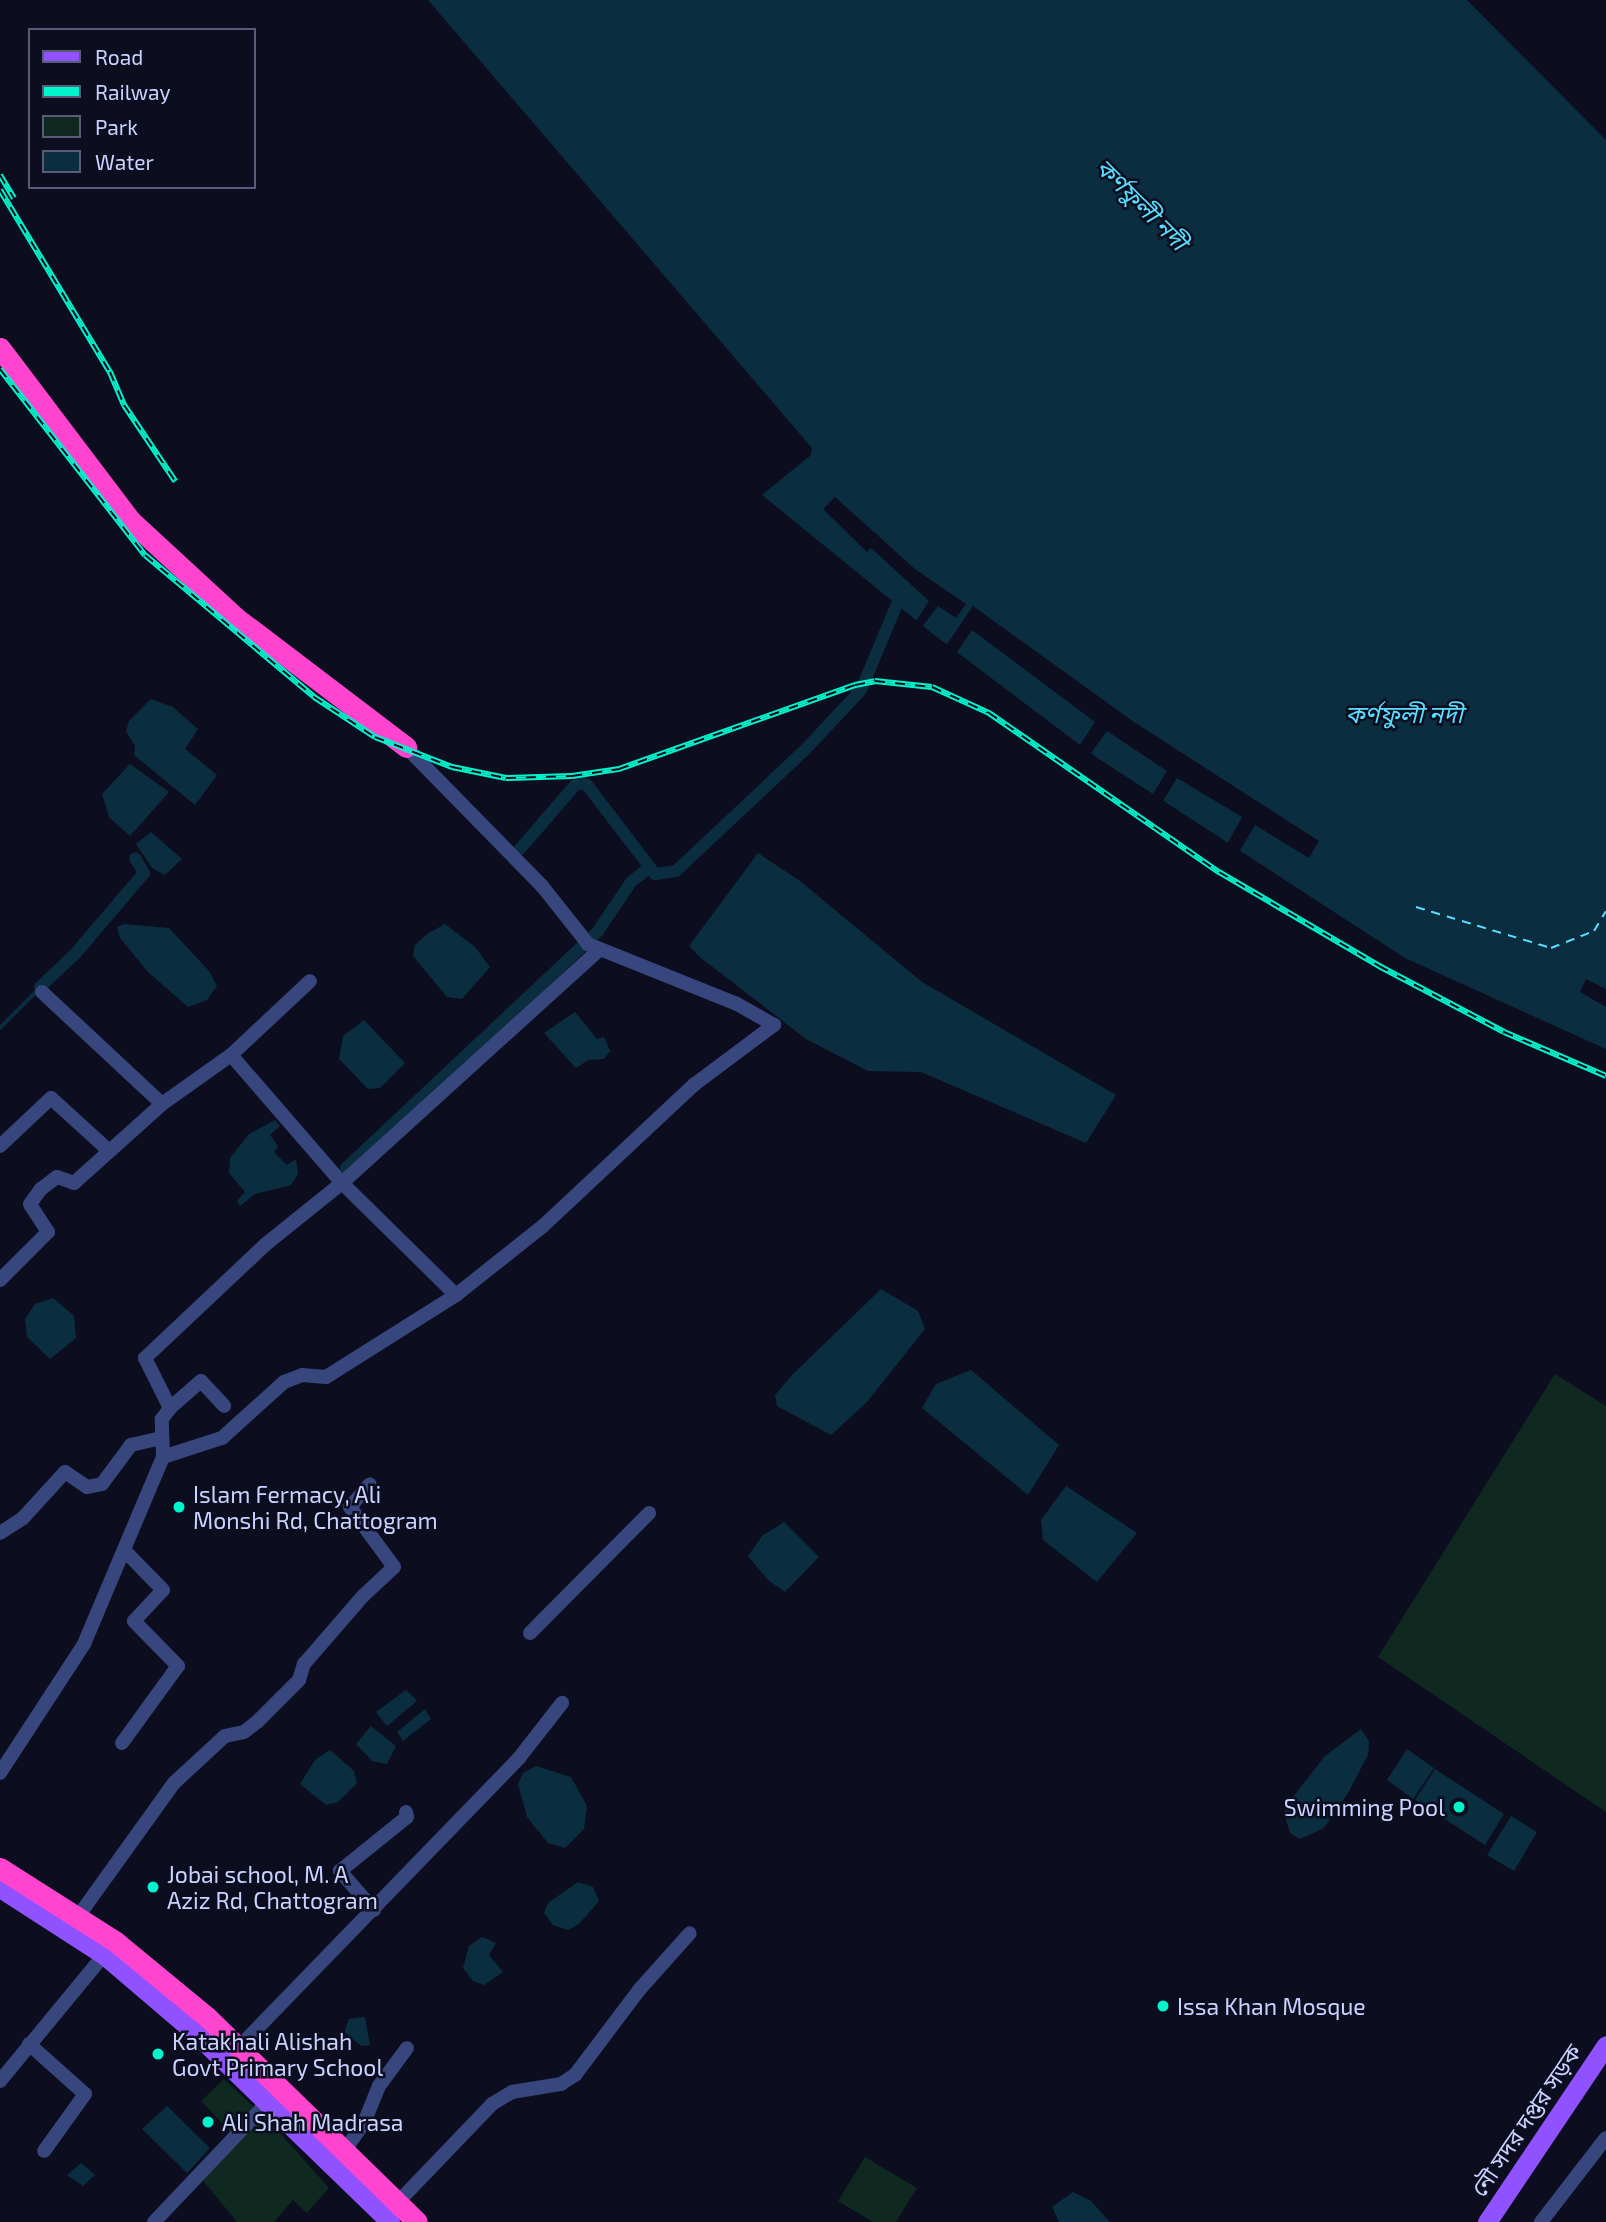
<!DOCTYPE html>
<meta charset="utf-8">
<style>
body{margin:0}
#map{position:relative;width:1606px;height:2222px;overflow:hidden;background:#0c0e1f;font-family:"Exo 2","Noto Sans Bengali",sans-serif}
div>[style]{position:absolute}
[style*='--x']{left:calc(var(--x)*1px);top:calc(var(--y)*1px);width:calc(var(--w)*1px);rotate:calc(var(--a)*1deg)}
.green>*{inset:0;background:#0f2921}
.water>*{inset:0;background:#0b2d40}
.pier>*{inset:0;background:#0c0e1f}
.stream>*{height:3.5px;margin:-1.75px;padding:0 1.75px;transform-origin:1.75px;border-radius:1.75px;background:#0b2d40}
.canal>*{height:12px;margin:-6px;padding:0 6px;transform-origin:6px;border-radius:6px;background:#0b2d40}
.ferry>*{height:2px;margin-top:-1px;transform-origin:0;background:repeating-linear-gradient(90deg,#58deff 0 9px,transparent 0 16px)}
.minor>*{height:14px;margin:-7px;padding:0 7px;transform-origin:7px;border-radius:7px;background:#37477e}
.major>*{height:19px;margin:-9.5px;padding:0 9.5px;transform-origin:9.5px;border-radius:9.5px;background:#9051ff}
.highway>*{height:21px;margin:-10.5px;padding:0 10.5px;transform-origin:10.5px;border-radius:10.5px;background:#ff45d0}
.rail>*{height:6px;margin-top:-3px;transform-origin:0;background:repeating-linear-gradient(90deg,#0c0e1f 0 10px,#00f5cc 0 20px);box-sizing:border-box;border-block:2px solid #00f5cc}
.dots>*{width:19px;height:19px;translate:-50% -50%;box-sizing:border-box;border:4px solid #0c0e1f;border-radius:50%}
span{translate:-50% -50%;white-space:nowrap;text-align:center;line-height:1.15;-webkit-text-stroke:5px #0c0e1f;paint-order:stroke}
.poi-label{font-size:23px;color:#cad2ff}
.left{translate:0 -50%;text-align:left}
.right{translate:-100% -50%;text-align:right}
.street-label{font-size:23px;color:#cad2ff}
.water-label{font-size:24px;color:#58deff;font-style:italic}
.legend{position:absolute;left:28px;top:28px;width:228px;height:161px;box-sizing:border-box;background:#0c0e1f;border:2px solid #585c79;margin:0;padding:9px 12px;list-style:none;font-size:21px;color:#cad2ff}
.legend li{display:flex;align-items:center;gap:14px;height:35px}
.legend b{width:35px;border:2px solid #585c79}
</style>
<div id="map">
<div class="green">
<i style="clip-path:polygon(1555px 1374px,1606px 1406px,1606px 1812px,1378px 1657px)"></i>
<i style="clip-path:polygon(224px 2079px,257px 2110px,232px 2134px,201px 2101px)"></i>
<i style="clip-path:polygon(262px 2113px,329px 2188px,307px 2213px,293px 2200px,274px 2222px,237px 2222px,200px 2177px)"></i>
<i style="clip-path:polygon(865px 2157px,917px 2188px,896px 2222px,873px 2222px,838px 2201px)"></i>
</div>
<div class="water">
<i style="clip-path:polygon(428px 0,1467px 0,1606px 140px,1606px 1049px,1405px 958px,1096px 757px,933px 634px,762px 495px,811px 455px,812px 448px)"></i>
<i style="clip-path:polygon(151px 699px,173px 707px,198px 729px,185px 749px,217px 775px,195px 805px,134px 755px,135px 746px,126px 731px,129px 721px)"></i>
<i style="clip-path:polygon(130px 764px,169px 792px,130px 836px,109px 817px,102px 794px)"></i>
<i style="clip-path:polygon(151px 832px,182px 859px,165px 875px,152px 868px,136px 844px)"></i>
<i style="clip-path:polygon(758px 853px,800px 881px,922px 982px,1116px 1095px,1086px 1143px,921px 1072px,868px 1071px,806px 1039px,701px 958px,689px 946px)"></i>
<i style="clip-path:polygon(124px 924px,169px 928px,209px 971px,217px 986px,207px 1000px,188px 1007px,148px 972px,120px 938px,117px 927px)"></i>
<i style="clip-path:polygon(445px 924px,475px 947px,490px 967px,462px 999px,447px 997px,413px 956px,415px 945px,427px 934px)"></i>
<i style="clip-path:polygon(575px 1012px,597px 1039px,604px 1037px,610px 1051px,604px 1059px,588px 1060px,576px 1068px,544px 1033px)"></i>
<i style="clip-path:polygon(364px 1020px,405px 1063px,380px 1088px,368px 1089px,339px 1059px,343px 1036px)"></i>
<i style="clip-path:polygon(275px 1120px,280px 1126px,270px 1135px,278px 1146px,274px 1152px,287px 1165px,296px 1159px,298px 1174px,291px 1185px,255px 1194px,240px 1206px,237px 1201px,245px 1192px,229px 1173px,230px 1158px,249px 1134px)"></i>
<i style="clip-path:polygon(881px 1289px,918px 1311px,925px 1329px,867px 1402px,831px 1435px,777px 1406px,775px 1395px,792px 1375px)"></i>
<i style="clip-path:polygon(53px 1298px,74px 1316px,76px 1338px,50px 1359px,27px 1337px,25px 1319px,35px 1304px)"></i>
<i style="clip-path:polygon(971px 1370px,1059px 1445px,1028px 1495px,922px 1408px,936px 1384px)"></i>
<i style="clip-path:polygon(1066px 1486px,1137px 1533px,1097px 1582px,1043px 1540px,1041px 1520px)"></i>
<i style="clip-path:polygon(784px 1522px,819px 1557px,785px 1592px,768px 1580px,748px 1556px,762px 1536px)"></i>
<i style="clip-path:polygon(406px 1690px,417px 1701px,387px 1726px,376px 1712px)"></i>
<i style="clip-path:polygon(425px 1709px,431px 1719px,403px 1741px,397px 1732px)"></i>
<i style="clip-path:polygon(371px 1726px,396px 1746px,387px 1764px,372px 1761px,356px 1744px)"></i>
<i style="clip-path:polygon(1361px 1729px,1369px 1741px,1368px 1755px,1348px 1793px,1324px 1828px,1300px 1839px,1290px 1833px,1287px 1823px,1284px 1812px,1289px 1802px,1325px 1756px)"></i>
<i style="clip-path:polygon(1407px 1749px,1434px 1768px,1413px 1799px,1387px 1780px)"></i>
<i style="clip-path:polygon(330px 1750px,354px 1771px,357px 1783px,338px 1802px,326px 1805px,300px 1784px,315px 1760px)"></i>
<i style="clip-path:polygon(536px 1766px,571px 1777px,587px 1806px,584px 1829px,565px 1848px,548px 1843px,527px 1817px,518px 1784px,523px 1773px)"></i>
<i style="clip-path:polygon(1435px 1769px,1504px 1814px,1485px 1845px,1415px 1800px)"></i>
<i style="clip-path:polygon(1511px 1816px,1537px 1832px,1514px 1871px,1487px 1855px)"></i>
<i style="clip-path:polygon(578px 1882px,593px 1887px,599px 1901px,579px 1924px,568px 1930px,553px 1925px,544px 1913px,548px 1903px)"></i>
<i style="clip-path:polygon(482px 1937px,496px 1943px,489px 1955px,503px 1972px,484px 1985px,473px 1981px,463px 1968px,469px 1946px)"></i>
<i style="clip-path:polygon(365px 2017px,370px 2045px,361px 2046px,344px 2032px,349px 2019px)"></i>
<i style="clip-path:polygon(167px 2106px,210px 2148px,187px 2173px,142px 2129px)"></i>
<i style="clip-path:polygon(81px 2163px,95px 2175px,83px 2186px,67px 2175px)"></i>
<i style="clip-path:polygon(1073px 2192px,1091px 2201px,1110px 2222px,1059px 2222px,1052px 2207px)"></i>
</div>
<div class="pier">
<i style="clip-path:polygon(835px 497px,915px 569px,966px 604px,956px 618px,938px 606px,921px 628px,915px 623px,929px 601px,871px 548px,867px 552px,823px 509px)"></i>
<i style="clip-path:polygon(973px 606px,1134px 722px,1319px 841px,1309px 858px,1255px 825px,1238px 854px,1226px 846px,1242px 817px,1177px 778px,1161px 804px,1151px 797px,1167px 771px,1107px 731px,1089px 756px,1078px 748px,1095px 722px,972px 630px,955px 655px,945px 647px)"></i>
<i style="clip-path:polygon(1586px 979px,1606px 989px,1606px 1007px,1580px 992px)"></i>
</div>
<div class="stream">
<i style="--x:0;--y:1028;--w:54;--a:-45"></i>
</div>
<div class="canal">
<i style="--x:520;--y:849;--w:87;--a:-49.2"></i>
<i style="--x:577;--y:783;--w:10;--a:11"></i>
<i style="--x:587;--y:785;--w:112;--a:52.6"></i>
<i style="--x:655;--y:874;--w:21;--a:-8"></i>
<i style="--x:676;--y:871;--w:175;--a:-43.2"></i>
<i style="--x:804;--y:751;--w:83;--a:-46.9"></i>
<i style="--x:861;--y:690;--w:93;--a:-67.3"></i>
<i style="--x:897;--y:604;--w:17;--a:-50"></i>
<i style="--x:40;--y:987;--w:48;--a:-43.3"></i>
<i style="--x:75;--y:954;--w:106;--a:-49.6"></i>
<i style="--x:144;--y:873;--w:17;--a:-121"></i>
<i style="--x:346;--y:1168;--w:346;--a:-43.2"></i>
<i style="--x:598;--y:931;--w:59;--a:-56"></i>
<i style="--x:631;--y:882;--w:23;--a:-38"></i>
</div>
<div class="ferry">
<i style="--x:1416;--y:907;--w:141;--a:16.9"></i>
<i style="--x:1551;--y:948;--w:46;--a:-21.6"></i>
<i style="--x:1594;--y:931;--w:23;--a:-59"></i>
</div>
<div class="minor">
<i style="--x:42;--y:992;--w:164;--a:43"></i>
<i style="--x:162;--y:1104;--w:85;--a:-35.4"></i>
<i style="--x:231;--y:1055;--w:108;--a:-43.1"></i>
<i style="--x:231;--y:1055;--w:169;--a:49.1"></i>
<i style="--x:342;--y:1183;--w:160;--a:44.5"></i>
<i style="--x:0;--y:1146;--w:70;--a:-43.3"></i>
<i style="--x:51;--y:1098;--w:76;--a:42.3"></i>
<i style="--x:0;--y:1280;--w:68;--a:-45"></i>
<i style="--x:48;--y:1232;--w:33;--a:-123"></i>
<i style="--x:30;--y:1204;--w:19;--a:-54"></i>
<i style="--x:41;--y:1189;--w:20;--a:-37"></i>
<i style="--x:57;--y:1177;--w:18;--a:19"></i>
<i style="--x:74;--y:1183;--w:118;--a:-41.9"></i>
<i style="--x:170;--y:1408;--w:41;--a:-41.1"></i>
<i style="--x:201;--y:1381;--w:34;--a:47"></i>
<i style="--x:163;--y:1457;--w:62;--a:-17.9"></i>
<i style="--x:222;--y:1438;--w:84;--a:-42.1"></i>
<i style="--x:284;--y:1382;--w:19;--a:-21"></i>
<i style="--x:302;--y:1375;--w:24;--a:5"></i>
<i style="--x:326;--y:1377;--w:154;--a:-32.2"></i>
<i style="--x:456;--y:1295;--w:111;--a:-38.4"></i>
<i style="--x:543;--y:1226;--w:208;--a:-43.1"></i>
<i style="--x:695;--y:1084;--w:99;--a:-36.8"></i>
<i style="--x:774;--y:1025;--w:43;--a:-150.4"></i>
<i style="--x:737;--y:1004;--w:161;--a:-158.1"></i>
<i style="--x:588;--y:944;--w:74;--a:-128.4"></i>
<i style="--x:542;--y:886;--w:194;--a:-134.4"></i>
<i style="--x:0;--y:1533;--w:27;--a:-33"></i>
<i style="--x:23;--y:1518;--w:62;--a:-47.6"></i>
<i style="--x:65;--y:1472;--w:27;--a:34"></i>
<i style="--x:87;--y:1487;--w:15;--a:-11"></i>
<i style="--x:102;--y:1484;--w:49;--a:-53.4"></i>
<i style="--x:131;--y:1445;--w:32;--a:-13"></i>
<i style="--x:530;--y:1633;--w:169;--a:-45.2"></i>
<i style="--x:122;--y:1743;--w:95;--a:-54"></i>
<i style="--x:178;--y:1666;--w:63;--a:-134.4"></i>
<i style="--x:134;--y:1621;--w:42;--a:-46.9"></i>
<i style="--x:163;--y:1590;--w:54;--a:-134.3"></i>
<i style="--x:0;--y:1773;--w:154;--a:-56.9"></i>
<i style="--x:84;--y:1644;--w:203;--a:-67.1"></i>
<i style="--x:163;--y:1457;--w:38;--a:-92"></i>
<i style="--x:162;--y:1419;--w:14;--a:-54"></i>
<i style="--x:170;--y:1408;--w:56;--a:-116.6"></i>
<i style="--x:145;--y:1358;--w:166;--a:-43.3"></i>
<i style="--x:266;--y:1244;--w:97;--a:-38.8"></i>
<i style="--x:342;--y:1183;--w:348;--a:-42.2"></i>
<i style="--x:374;--y:1910;--w:52;--a:-131.1"></i>
<i style="--x:340;--y:1871;--w:86;--a:-38.9"></i>
<i style="--x:407;--y:1817;--w:5;--a:-101"></i>
<i style="--x:82;--y:1911;--w:158;--a:-54.3"></i>
<i style="--x:174;--y:1783;--w:69;--a:-42.7"></i>
<i style="--x:225;--y:1736;--w:19;--a:-12"></i>
<i style="--x:244;--y:1732;--w:18;--a:-38"></i>
<i style="--x:258;--y:1721;--w:58;--a:-45"></i>
<i style="--x:299;--y:1680;--w:17;--a:-73"></i>
<i style="--x:304;--y:1664;--w:90;--a:-49.1"></i>
<i style="--x:363;--y:1596;--w:42;--a:-43.1"></i>
<i style="--x:394;--y:1567;--w:74;--a:-126.3"></i>
<i style="--x:350;--y:1507;--w:30;--a:-49"></i>
<i style="--x:243;--y:2043;--w:397;--a:-45.9"></i>
<i style="--x:519;--y:1758;--w:70;--a:-52"></i>
<i style="--x:29;--y:2044;--w:75;--a:41.8"></i>
<i style="--x:85;--y:2094;--w:70;--a:125.7"></i>
<i style="--x:0;--y:2081;--w:163;--a:-50.5"></i>
<i style="--x:347;--y:2147;--w:29;--a:-55"></i>
<i style="--x:364;--y:2123;--w:40;--a:-68"></i>
<i style="--x:379;--y:2086;--w:47;--a:-53.6"></i>
<i style="--x:401;--y:2199;--w:132;--a:-46.2"></i>
<i style="--x:492;--y:2104;--w:23;--a:-31"></i>
<i style="--x:512;--y:2092;--w:50;--a:-9.3"></i>
<i style="--x:561;--y:2084;--w:17;--a:-33"></i>
<i style="--x:575;--y:2075;--w:106;--a:-53"></i>
<i style="--x:639;--y:1990;--w:76;--a:-48.2"></i>
<i style="--x:154;--y:2222;--w:164;--a:-46.5"></i>
<i style="--x:1541;--y:2222;--w:106;--a:-52.3"></i>
</div>
<div class="major">
<i style="--x:0;--y:1888;--w:124;--a:32.8"></i>
<i style="--x:104;--y:1955;--w:118;--a:40.5"></i>
<i style="--x:194;--y:2032;--w:273;--a:44.1"></i>
<i style="--x:1487;--y:2222;--w:213;--a:-56.1"></i>
</div>
<div class="highway">
<i style="--x:0;--y:348;--w:217;--a:52.9"></i>
<i style="--x:131;--y:521;--w:142;--a:42.7"></i>
<i style="--x:235;--y:617;--w:215;--a:37.2"></i>
<i style="--x:0;--y:1868;--w:138;--a:32.5"></i>
<i style="--x:116;--y:1942;--w:118;--a:39.5"></i>
<i style="--x:207;--y:2017;--w:293;--a:44.3"></i>
</div>
<div class="rail">
<i style="--x:0;--y:175;--w:27;--a:59"></i>
<i style="--x:0;--y:190;--w:213;--a:58.9"></i>
<i style="--x:110;--y:372;--w:36;--a:67"></i>
<i style="--x:124;--y:405;--w:92;--a:56.1"></i>
<i style="--x:0;--y:369;--w:236;--a:52.1"></i>
<i style="--x:145;--y:555;--w:221;--a:40"></i>
<i style="--x:314;--y:697;--w:73;--a:33.3"></i>
<i style="--x:375;--y:737;--w:83;--a:21.3"></i>
<i style="--x:452;--y:767;--w:55;--a:11.5"></i>
<i style="--x:506;--y:778;--w:66;--a:-1.7"></i>
<i style="--x:572;--y:776;--w:48;--a:-8.5"></i>
<i style="--x:619;--y:769;--w:251;--a:-19.6"></i>
<i style="--x:855;--y:685;--w:20;--a:-11"></i>
<i style="--x:875;--y:681;--w:57;--a:6"></i>
<i style="--x:932;--y:687;--w:63;--a:24.5"></i>
<i style="--x:989;--y:713;--w:280;--a:34.7"></i>
<i style="--x:1219;--y:872;--w:186;--a:30.4"></i>
<i style="--x:1379;--y:966;--w:141;--a:27.8"></i>
<i style="--x:1504;--y:1032;--w:111;--a:23.3"></i>
</div>
<div class="dots">
<i style="left:179px;top:1507px;background:#00f5cc"></i>
<i style="left:1459px;top:1807px;background:#00f5cc"></i>
<i style="left:153px;top:1887px;background:#00f5cc"></i>
<i style="left:1163px;top:2006px;background:#00f5cc"></i>
<i style="left:158px;top:2054px;background:#00f5cc"></i>
<i style="left:208px;top:2122px;background:#00f5cc"></i>
</div>
<div class="poi-label">
<span class="left" style="left:193px;top:1507px">Islam Fermacy, Ali<br>Monshi Rd, Chattogram</span>
<span class="right" style="left:1445px;top:1807px">Swimming Pool</span>
<span class="left" style="left:167px;top:1887px">Jobai school, M. A<br>Aziz Rd, Chattogram</span>
<span class="left" style="left:1177px;top:2006px">Issa Khan Mosque</span>
<span class="left" style="left:172px;top:2054px">Katakhali Alishah<br>Govt Primary School</span>
<span class="left" style="left:222px;top:2122px">Ali Shah Madrasa</span>
</div>
<div class="street-label">
<span style="left:1526px;top:2120px;rotate:-56deg">নৌ সদর দপ্তর সড়ক</span>
</div>
<div class="water-label">
<span style="left:1142px;top:204px;rotate:45deg">কর্ণফুলী নদী</span>
<span style="left:1404px;top:714px">কর্ণফুলী নদী</span>
</div>
<ul class="legend">
<li><b style="height:9px;background:#9051ff"></b>Road</li>
<li><b style="height:9px;background:#00f5cc"></b>Railway</li>
<li><b style="height:19px;background:#0f2921"></b>Park</li>
<li><b style="height:19px;background:#0b2d40"></b>Water</li>
</ul>
</div>
